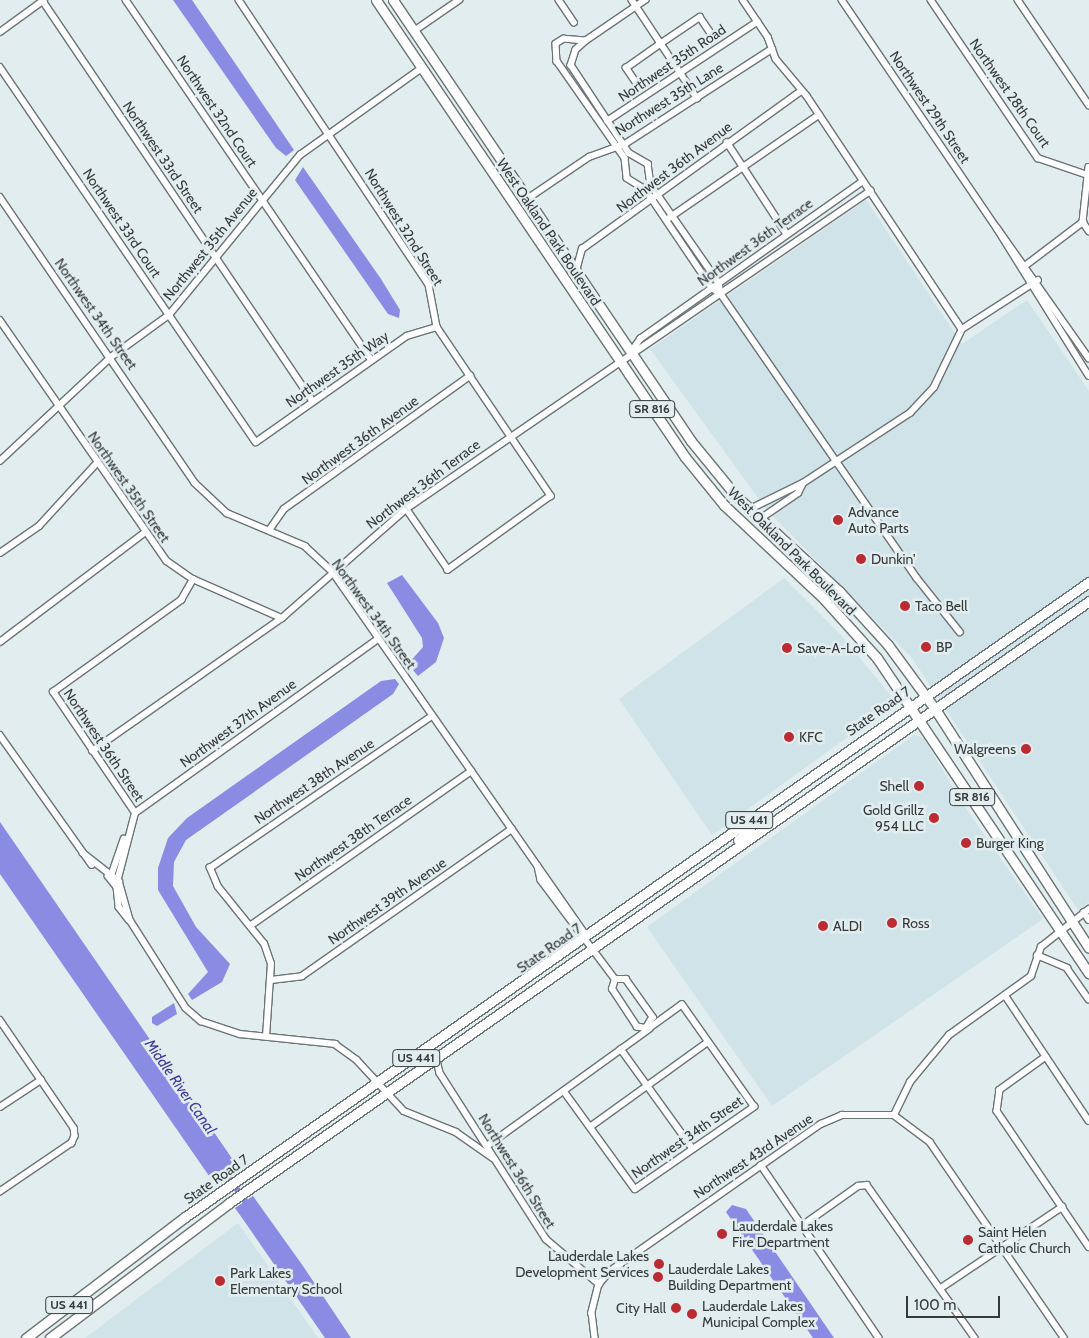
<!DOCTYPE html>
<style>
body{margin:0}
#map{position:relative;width:1089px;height:1338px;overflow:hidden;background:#e2edef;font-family:Cabin,sans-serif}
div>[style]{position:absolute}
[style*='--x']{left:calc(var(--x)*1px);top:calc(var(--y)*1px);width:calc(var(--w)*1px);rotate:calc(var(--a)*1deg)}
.built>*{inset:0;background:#d0e3e8}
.water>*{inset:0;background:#8a8be2}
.canal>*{height:6px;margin:-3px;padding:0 3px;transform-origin:3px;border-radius:3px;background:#8a8be2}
.roads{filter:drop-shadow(1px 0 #6b7476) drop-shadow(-1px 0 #6b7476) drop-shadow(0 1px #6b7476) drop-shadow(0 -1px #6b7476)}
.minor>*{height:5.5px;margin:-2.75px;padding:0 2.75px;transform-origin:2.75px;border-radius:2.75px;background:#fff}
.primary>*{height:9px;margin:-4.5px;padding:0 4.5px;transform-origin:4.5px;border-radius:4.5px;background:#fff}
.dots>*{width:14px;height:14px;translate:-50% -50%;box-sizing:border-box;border:2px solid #e2edef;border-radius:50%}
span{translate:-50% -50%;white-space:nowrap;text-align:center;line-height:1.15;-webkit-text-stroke:5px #e2edef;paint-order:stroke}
.shield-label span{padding:1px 4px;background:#e2edef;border:1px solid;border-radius:4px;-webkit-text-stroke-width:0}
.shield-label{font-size:12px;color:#363a3b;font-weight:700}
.street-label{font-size:14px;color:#363a3b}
.poi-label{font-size:14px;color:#363a3b}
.left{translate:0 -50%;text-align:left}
.right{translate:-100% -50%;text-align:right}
.water-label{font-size:15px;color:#42379c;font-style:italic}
.scale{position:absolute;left:906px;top:1296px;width:94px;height:22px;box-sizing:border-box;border:2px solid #363a3b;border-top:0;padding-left:6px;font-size:15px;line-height:18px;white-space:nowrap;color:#363a3b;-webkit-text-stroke:4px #e2edef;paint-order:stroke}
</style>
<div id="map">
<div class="built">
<i style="clip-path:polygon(866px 200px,962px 344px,1027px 300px,1089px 391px,1089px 902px,1078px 910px,912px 658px,766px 509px,650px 349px)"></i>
<i style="clip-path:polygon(784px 578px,841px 635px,896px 702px,712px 835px,619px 699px)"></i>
<i style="clip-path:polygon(914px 735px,924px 738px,960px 800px,1043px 919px,772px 1106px,647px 927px)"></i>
<i style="clip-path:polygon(238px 1223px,318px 1338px,85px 1338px)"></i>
</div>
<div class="water">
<i style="clip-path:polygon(173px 0,192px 0,294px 150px,286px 156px,276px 148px)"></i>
<i style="clip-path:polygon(303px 167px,381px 279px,400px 310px,399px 318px,388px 314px,295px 180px)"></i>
<i style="clip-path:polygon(402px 575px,438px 623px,444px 638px,436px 662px,418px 676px,408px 664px,423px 647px,422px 638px,387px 583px)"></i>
<i style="clip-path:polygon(395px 679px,399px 684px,393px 694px,186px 840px,174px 862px,173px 886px,196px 927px,230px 964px,222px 982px,192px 1000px,188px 994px,208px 972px,158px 890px,158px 868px,168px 838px,187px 818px,381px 681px)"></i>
<i style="clip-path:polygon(0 822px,240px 1170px,216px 1186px,0 874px)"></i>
<i style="clip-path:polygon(174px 1003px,177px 1014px,157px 1026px,152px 1023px,152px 1017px)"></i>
<i style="clip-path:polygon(253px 1196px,303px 1266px,351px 1338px,325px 1338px,247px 1225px,235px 1208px)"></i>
<i style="clip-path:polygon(732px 1205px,746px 1209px,834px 1338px,813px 1338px,726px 1212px)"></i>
</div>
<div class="canal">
<i style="--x:224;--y:1171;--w:45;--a:54.9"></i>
</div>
<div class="roads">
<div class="minor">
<i style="--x:126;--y:0;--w:436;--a:55.7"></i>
<i style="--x:239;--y:0;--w:343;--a:56.3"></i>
<i style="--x:429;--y:285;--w:43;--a:79.2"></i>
<i style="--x:437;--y:327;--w:204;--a:56"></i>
<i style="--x:551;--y:496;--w:127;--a:144.3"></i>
<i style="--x:448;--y:570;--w:74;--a:-124.5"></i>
<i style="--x:559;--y:0;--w:27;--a:56"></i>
<i style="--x:632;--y:0;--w:118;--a:56.4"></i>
<i style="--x:646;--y:0;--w:73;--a:145.7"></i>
<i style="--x:586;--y:41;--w:13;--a:138"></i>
<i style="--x:576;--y:50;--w:16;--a:108"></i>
<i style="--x:571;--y:65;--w:105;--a:56.6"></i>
<i style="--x:629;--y:153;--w:22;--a:30"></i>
<i style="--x:648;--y:164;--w:21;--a:82"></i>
<i style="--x:651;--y:185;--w:119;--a:55.2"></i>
<i style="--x:719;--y:283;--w:11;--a:80"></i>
<i style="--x:721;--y:294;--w:345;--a:55.4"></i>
<i style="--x:917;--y:578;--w:69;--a:51.5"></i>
<i style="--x:743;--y:0;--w:45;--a:56"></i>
<i style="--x:768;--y:37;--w:23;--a:70"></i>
<i style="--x:776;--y:59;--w:48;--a:50"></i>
<i style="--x:807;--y:96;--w:280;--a:56.4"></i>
<i style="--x:842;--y:0;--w:276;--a:55.8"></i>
<i style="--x:997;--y:228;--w:174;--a:58.1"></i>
<i style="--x:931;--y:0;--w:191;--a:55.9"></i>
<i style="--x:1038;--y:158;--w:53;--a:18.8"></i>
<i style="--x:1018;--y:0;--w:127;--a:55.9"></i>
<i style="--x:43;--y:1;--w:483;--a:56"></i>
<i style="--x:414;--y:31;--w:55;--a:-34.6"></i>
<i style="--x:0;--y:32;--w:54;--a:-36"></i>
<i style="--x:585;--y:41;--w:21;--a:-175"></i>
<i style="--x:564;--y:39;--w:9;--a:148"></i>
<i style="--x:556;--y:44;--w:17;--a:87"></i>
<i style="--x:557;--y:61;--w:118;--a:55"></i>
<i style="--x:625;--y:158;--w:20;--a:84"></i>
<i style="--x:627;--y:178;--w:22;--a:32"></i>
<i style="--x:646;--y:190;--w:118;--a:56"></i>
<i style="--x:712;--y:288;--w:11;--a:34"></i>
<i style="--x:0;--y:67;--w:454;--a:55.7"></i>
<i style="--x:256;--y:442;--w:184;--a:-35.1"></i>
<i style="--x:407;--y:336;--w:31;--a:-17"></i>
<i style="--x:636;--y:83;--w:18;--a:-124"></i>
<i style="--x:626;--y:68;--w:42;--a:-35.2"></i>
<i style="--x:660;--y:44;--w:48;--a:-34"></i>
<i style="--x:700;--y:17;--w:18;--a:56"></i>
<i style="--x:607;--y:121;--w:180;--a:-33.4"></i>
<i style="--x:727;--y:142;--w:110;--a:56.9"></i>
<i style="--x:1089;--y:167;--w:55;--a:96.2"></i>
<i style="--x:1083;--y:222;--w:11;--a:56"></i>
<i style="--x:0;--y:197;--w:346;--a:55.7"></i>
<i style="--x:195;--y:483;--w:44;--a:43.2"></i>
<i style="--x:227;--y:513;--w:85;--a:22.9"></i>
<i style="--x:305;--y:546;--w:37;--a:43"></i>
<i style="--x:332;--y:571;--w:445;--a:55.1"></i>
<i style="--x:527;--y:199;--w:75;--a:-34.1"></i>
<i style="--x:589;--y:157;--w:38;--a:-20"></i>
<i style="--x:625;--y:144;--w:175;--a:-32.9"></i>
<i style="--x:669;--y:218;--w:182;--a:-34.5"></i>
<i style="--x:998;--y:229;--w:158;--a:54.8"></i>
<i style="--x:1025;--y:266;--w:73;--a:-37.2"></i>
<i style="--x:576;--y:271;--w:23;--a:-75"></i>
<i style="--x:582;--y:249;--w:270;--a:-35.8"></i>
<i style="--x:0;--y:320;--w:293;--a:55.3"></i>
<i style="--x:167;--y:561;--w:32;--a:35"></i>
<i style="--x:193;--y:579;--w:97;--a:23.7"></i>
<i style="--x:631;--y:352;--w:16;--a:-55"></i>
<i style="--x:640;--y:339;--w:273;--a:-35.3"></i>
<i style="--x:0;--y:461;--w:152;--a:-43.1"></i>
<i style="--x:111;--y:357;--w:72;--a:-35.9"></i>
<i style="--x:169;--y:315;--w:207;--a:-50.7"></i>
<i style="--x:300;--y:155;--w:150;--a:-35.5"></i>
<i style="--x:750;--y:509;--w:59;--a:-26.1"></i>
<i style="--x:803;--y:483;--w:128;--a:-33.2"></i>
<i style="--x:910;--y:413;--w:35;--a:-47"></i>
<i style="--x:934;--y:387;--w:64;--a:-64.2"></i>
<i style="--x:962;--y:329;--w:90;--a:-32.8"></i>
<i style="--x:760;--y:519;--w:46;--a:-34.4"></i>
<i style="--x:798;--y:493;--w:11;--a:-63"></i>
<i style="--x:270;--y:529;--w:24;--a:-55"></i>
<i style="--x:284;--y:509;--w:229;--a:-35.6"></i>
<i style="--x:0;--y:553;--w:47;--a:-34.7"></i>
<i style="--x:39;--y:526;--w:86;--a:-47.4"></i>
<i style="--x:0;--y:642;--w:181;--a:-37.1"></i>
<i style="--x:0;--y:735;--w:159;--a:54.7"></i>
<i style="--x:92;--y:751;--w:232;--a:-35"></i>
<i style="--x:282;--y:618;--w:165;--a:-41.3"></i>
<i style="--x:406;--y:509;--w:563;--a:-34.42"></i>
<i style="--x:135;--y:813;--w:146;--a:-124.1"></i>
<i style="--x:53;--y:692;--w:158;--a:-35.7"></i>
<i style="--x:181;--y:600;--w:24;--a:-60"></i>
<i style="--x:83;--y:853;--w:46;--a:37.9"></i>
<i style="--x:119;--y:881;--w:41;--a:74.2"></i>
<i style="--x:130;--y:920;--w:104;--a:57.5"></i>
<i style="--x:186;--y:1008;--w:20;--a:41"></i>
<i style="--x:201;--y:1021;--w:41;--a:18.4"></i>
<i style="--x:240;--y:1034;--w:96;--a:6"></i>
<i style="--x:335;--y:1044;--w:27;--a:36"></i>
<i style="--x:357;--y:1060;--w:69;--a:47.3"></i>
<i style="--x:404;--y:1111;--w:56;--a:22"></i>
<i style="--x:456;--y:1132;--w:45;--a:35.1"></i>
<i style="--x:538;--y:866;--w:14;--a:78"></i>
<i style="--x:541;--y:880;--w:124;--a:53.2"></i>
<i style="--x:108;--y:876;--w:14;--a:51"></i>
<i style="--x:117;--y:887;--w:20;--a:84"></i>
<i style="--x:119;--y:907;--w:16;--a:52"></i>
<i style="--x:111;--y:876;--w:39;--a:-71"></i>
<i style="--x:116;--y:886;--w:75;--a:-75.4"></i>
<i style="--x:135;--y:813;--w:299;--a:-35.6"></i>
<i style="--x:1084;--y:912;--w:9;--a:58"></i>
<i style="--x:250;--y:926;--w:270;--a:-35"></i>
<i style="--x:1037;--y:955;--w:33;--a:23"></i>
<i style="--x:1067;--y:968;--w:38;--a:55"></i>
<i style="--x:271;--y:980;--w:31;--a:-7"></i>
<i style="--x:302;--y:976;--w:256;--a:-35"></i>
<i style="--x:1005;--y:995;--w:151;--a:56.3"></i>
<i style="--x:0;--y:1020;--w:131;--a:55.6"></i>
<i style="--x:74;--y:1128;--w:8;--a:83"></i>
<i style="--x:75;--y:1136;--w:8;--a:113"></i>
<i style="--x:72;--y:1143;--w:87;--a:145.8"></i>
<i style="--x:266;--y:1037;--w:73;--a:-86.1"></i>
<i style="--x:271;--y:964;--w:21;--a:-109"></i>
<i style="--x:264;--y:944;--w:73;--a:-128.9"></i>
<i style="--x:218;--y:887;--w:21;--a:-113"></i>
<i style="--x:210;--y:868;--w:269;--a:-34.4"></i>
<i style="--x:621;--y:1049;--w:123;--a:54.2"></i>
<i style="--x:1046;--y:1057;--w:57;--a:144.3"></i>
<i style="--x:1000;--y:1090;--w:21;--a:98"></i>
<i style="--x:997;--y:1111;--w:164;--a:55.9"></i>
<i style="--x:437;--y:1060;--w:13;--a:77"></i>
<i style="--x:440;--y:1073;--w:197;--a:57.4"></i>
<i style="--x:546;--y:1239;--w:70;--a:40.3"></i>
<i style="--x:599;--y:1284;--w:30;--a:104"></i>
<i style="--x:592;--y:1313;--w:25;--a:83"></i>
<i style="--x:564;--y:1091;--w:121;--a:54.1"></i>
<i style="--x:635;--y:1189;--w:145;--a:-34.6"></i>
<i style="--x:754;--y:1107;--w:125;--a:-125.2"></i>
<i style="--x:682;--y:1005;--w:41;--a:144"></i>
<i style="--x:649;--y:1029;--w:12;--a:-171"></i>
<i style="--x:637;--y:1027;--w:45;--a:-123.3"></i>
<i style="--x:612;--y:989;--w:10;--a:-73"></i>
<i style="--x:615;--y:979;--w:11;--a:0"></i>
<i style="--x:626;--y:979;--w:47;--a:54.6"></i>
<i style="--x:653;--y:1017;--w:12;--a:121"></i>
<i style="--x:0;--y:1107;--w:49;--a:-33.4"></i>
<i style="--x:894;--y:1115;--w:45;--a:36.9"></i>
<i style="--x:930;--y:1142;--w:237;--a:55.6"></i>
<i style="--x:590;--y:1127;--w:145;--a:-35.8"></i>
<i style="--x:487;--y:1146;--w:200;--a:-35.8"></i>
<i style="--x:761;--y:1165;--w:209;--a:55.7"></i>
<i style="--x:803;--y:1225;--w:67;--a:-35.3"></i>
<i style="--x:858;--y:1186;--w:9;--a:-6"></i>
<i style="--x:867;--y:1185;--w:187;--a:54.8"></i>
<i style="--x:599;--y:1284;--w:17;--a:-50"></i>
<i style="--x:610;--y:1271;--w:257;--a:-34.9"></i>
<i style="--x:821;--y:1124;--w:23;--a:-23"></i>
<i style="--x:842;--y:1115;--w:52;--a:0"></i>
<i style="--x:894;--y:1115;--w:37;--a:-64"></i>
<i style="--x:910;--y:1082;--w:61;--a:-50.3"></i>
<i style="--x:949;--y:1035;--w:101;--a:-35.7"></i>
<i style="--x:1031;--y:976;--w:31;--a:-71"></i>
<i style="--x:1041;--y:947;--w:61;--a:-38.4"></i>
<i style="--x:941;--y:1288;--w:146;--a:-33.8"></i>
</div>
<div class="primary">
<i style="--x:376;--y:0;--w:552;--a:55.94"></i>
<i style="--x:685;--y:457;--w:62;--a:50.9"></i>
<i style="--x:724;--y:505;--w:137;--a:43.2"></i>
<i style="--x:824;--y:599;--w:79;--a:48.1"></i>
<i style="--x:877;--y:658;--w:380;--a:56.1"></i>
<i style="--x:393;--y:0;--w:532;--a:55.95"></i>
<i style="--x:691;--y:441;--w:71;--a:50.7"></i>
<i style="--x:736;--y:496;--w:140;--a:42.7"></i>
<i style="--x:839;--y:591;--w:73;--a:47.8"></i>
<i style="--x:888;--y:645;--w:79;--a:53.7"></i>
<i style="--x:935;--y:709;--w:284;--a:57.2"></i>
<i style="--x:738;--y:840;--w:16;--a:-43"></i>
<i style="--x:750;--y:829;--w:8;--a:-97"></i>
<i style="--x:26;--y:1338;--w:200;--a:-37.3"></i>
<i style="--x:185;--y:1217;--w:1105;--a:-35.09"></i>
<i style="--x:50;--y:1338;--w:224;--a:-37"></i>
<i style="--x:229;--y:1203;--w:1050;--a:-34.99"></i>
</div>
</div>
<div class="dots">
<i style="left:838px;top:520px;background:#bb2b33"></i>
<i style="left:861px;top:559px;background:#bb2b33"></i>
<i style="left:905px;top:606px;background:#bb2b33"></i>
<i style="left:926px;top:647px;background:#bb2b33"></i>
<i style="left:787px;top:648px;background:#bb2b33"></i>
<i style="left:789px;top:737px;background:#bb2b33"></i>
<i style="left:1026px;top:749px;background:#bb2b33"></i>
<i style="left:919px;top:786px;background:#bb2b33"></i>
<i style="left:934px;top:818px;background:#bb2b33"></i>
<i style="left:966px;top:843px;background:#bb2b33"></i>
<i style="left:892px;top:923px;background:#bb2b33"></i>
<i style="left:823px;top:926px;background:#bb2b33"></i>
<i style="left:722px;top:1234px;background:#bb2b33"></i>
<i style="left:968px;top:1240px;background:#bb2b33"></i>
<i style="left:659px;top:1264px;background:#bb2b33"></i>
<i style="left:658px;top:1277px;background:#bb2b33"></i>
<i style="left:220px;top:1281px;background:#bb2b33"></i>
<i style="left:676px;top:1308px;background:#bb2b33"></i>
<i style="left:692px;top:1314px;background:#bb2b33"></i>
</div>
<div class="shield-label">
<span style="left:652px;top:409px">SR 816</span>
<span style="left:972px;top:797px">SR 816</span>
<span style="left:749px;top:820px">US 441</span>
<span style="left:416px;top:1058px">US 441</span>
<span style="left:69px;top:1305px">US 441</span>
</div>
<div class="street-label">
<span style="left:672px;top:63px;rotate:-34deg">Northwest 35th Road</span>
<span style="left:1010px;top:93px;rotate:55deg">Northwest 28th Court</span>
<span style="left:669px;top:99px;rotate:-32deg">Northwest 35th Lane</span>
<span style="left:930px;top:107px;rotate:56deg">Northwest 29th Street</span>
<span style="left:217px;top:111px;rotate:56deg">Northwest 32nd Court</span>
<span style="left:163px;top:157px;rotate:56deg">Northwest 33rd Street</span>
<span style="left:674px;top:167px;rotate:-37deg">Northwest 36th Avenue</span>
<span style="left:122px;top:223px;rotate:56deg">Northwest 33rd Court</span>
<span style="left:404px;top:227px;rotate:58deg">Northwest 32nd Street</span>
<span style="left:549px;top:232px;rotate:56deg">West Oakland Park Boulevard</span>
<span style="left:755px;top:242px;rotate:-36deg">Northwest 36th Terrace</span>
<span style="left:210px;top:244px;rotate:-51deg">Northwest 35th Avenue</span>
<span style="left:96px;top:314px;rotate:55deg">Northwest 34th Street</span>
<span style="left:337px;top:369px;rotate:-35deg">Northwest 35th Way</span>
<span style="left:360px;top:440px;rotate:-36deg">Northwest 36th Avenue</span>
<span style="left:423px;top:484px;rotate:-37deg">Northwest 36th Terrace</span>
<span style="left:129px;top:487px;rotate:55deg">Northwest 35th Street</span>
<span style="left:792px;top:551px;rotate:45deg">West Oakland Park Boulevard</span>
<span style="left:374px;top:614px;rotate:54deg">Northwest 34th Street</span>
<span style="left:878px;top:711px;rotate:-35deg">State Road 7</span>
<span style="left:238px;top:723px;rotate:-36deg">Northwest 37th Avenue</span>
<span style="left:104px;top:745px;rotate:56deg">Northwest 36th Street</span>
<span style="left:314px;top:781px;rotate:-34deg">Northwest 38th Avenue</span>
<span style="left:353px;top:838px;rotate:-35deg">Northwest 38th Terrace</span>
<span style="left:387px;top:901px;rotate:-35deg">Northwest 39th Avenue</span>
<span style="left:549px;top:948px;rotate:-35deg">State Road 7</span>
<span style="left:687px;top:1137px;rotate:-35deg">Northwest 34th Street</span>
<span style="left:753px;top:1156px;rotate:-34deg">Northwest 43rd Avenue</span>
<span style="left:517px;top:1171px;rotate:58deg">Northwest 36th Street</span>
<span style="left:216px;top:1179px;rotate:-35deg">State Road 7</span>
</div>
<div class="poi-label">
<span class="left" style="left:848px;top:520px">Advance<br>Auto Parts</span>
<span class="left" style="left:871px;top:559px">Dunkin'</span>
<span class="left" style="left:915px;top:606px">Taco Bell</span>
<span class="left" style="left:936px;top:647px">BP</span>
<span class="left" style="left:797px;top:648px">Save-A-Lot</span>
<span class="left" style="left:799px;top:737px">KFC</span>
<span class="right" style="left:1016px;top:749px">Walgreens</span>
<span class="right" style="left:909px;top:786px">Shell</span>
<span class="right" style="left:924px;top:818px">Gold Grillz<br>954 LLC</span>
<span class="left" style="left:976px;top:843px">Burger King</span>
<span class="left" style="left:902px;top:923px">Ross</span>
<span class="left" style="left:833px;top:926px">ALDI</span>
<span class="left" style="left:732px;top:1234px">Lauderdale Lakes<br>Fire Department</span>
<span class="left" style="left:978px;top:1240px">Saint Helen<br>Catholic Church</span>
<span class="right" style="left:649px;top:1264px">Lauderdale Lakes<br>Development Services</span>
<span class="left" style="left:668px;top:1277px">Lauderdale Lakes<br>Building Department</span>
<span class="left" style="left:230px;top:1281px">Park Lakes<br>Elementary School</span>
<span class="left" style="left:702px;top:1314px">Lauderdale Lakes<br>Municipal Complex</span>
<span class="right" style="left:666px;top:1308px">City Hall</span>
</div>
<div class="water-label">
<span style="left:180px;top:1087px;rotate:55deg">Middle River Canal</span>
</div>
<div class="scale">100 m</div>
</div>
